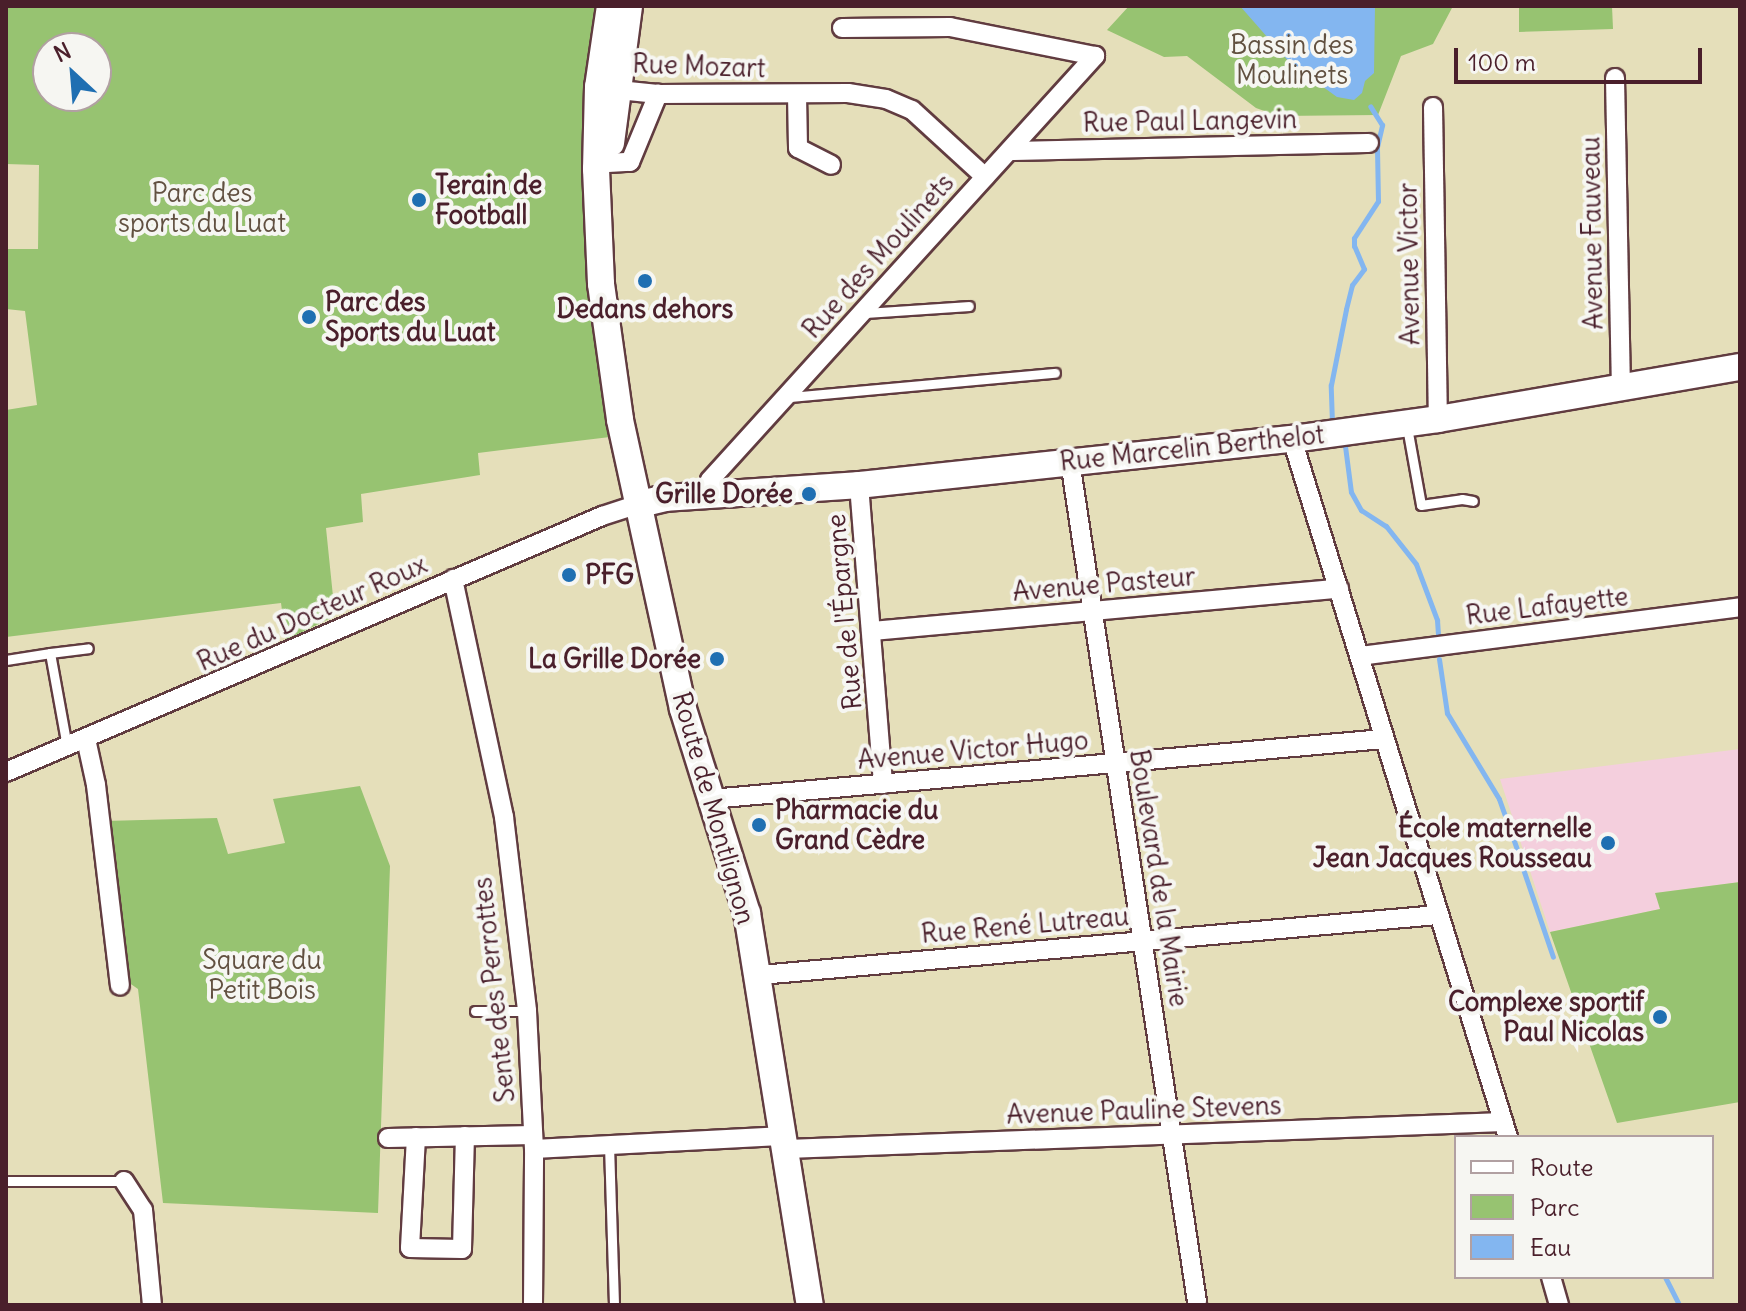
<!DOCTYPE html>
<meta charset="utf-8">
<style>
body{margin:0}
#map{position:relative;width:1746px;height:1311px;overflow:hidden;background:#e5dfba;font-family:Delius,sans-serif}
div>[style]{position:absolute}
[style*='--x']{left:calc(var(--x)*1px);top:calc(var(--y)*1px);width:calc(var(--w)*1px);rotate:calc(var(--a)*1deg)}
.built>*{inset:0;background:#f4cfdd}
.green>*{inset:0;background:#97c371}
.water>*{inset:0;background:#83b6f0}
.stream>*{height:5px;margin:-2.5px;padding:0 2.5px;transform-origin:2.5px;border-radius:2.5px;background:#83b6f0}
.roads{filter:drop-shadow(2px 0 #613c40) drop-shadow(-2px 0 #613c40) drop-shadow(0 2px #613c40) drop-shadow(0 -2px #613c40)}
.lane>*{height:9px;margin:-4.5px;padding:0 4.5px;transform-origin:4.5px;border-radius:4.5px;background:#fff}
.street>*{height:18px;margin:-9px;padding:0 9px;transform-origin:9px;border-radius:9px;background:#fff}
.secondary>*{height:26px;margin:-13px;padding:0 13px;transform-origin:13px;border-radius:13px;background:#fff}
.dots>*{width:22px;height:22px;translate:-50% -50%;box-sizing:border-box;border:4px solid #f6f6f2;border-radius:50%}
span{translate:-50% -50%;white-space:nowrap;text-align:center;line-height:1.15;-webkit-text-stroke:8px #f6f6f2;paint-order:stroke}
.park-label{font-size:26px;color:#615040}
.street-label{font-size:26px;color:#4a1f2b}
.poi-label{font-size:26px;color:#4a1f2b;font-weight:700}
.left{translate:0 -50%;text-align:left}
.right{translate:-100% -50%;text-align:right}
.frame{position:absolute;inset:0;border:8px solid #4a1f2b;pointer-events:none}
.legend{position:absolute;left:1454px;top:1135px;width:260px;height:144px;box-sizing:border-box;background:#f6f6f2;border:2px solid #b1a0a2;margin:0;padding:10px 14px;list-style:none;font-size:24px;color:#4a1f2b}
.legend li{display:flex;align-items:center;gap:16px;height:40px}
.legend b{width:40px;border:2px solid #b1a0a2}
.north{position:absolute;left:32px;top:32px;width:80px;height:80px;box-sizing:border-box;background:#f6f6f2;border:2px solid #b1a0a2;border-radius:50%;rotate:334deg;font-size:22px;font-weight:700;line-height:32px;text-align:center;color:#4a1f2b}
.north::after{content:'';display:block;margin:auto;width:28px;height:36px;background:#1f6fb2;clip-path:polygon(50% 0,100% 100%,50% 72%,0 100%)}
.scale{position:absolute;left:1454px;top:48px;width:248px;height:36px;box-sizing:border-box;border:4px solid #4a1f2b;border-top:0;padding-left:10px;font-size:24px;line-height:28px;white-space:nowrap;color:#4a1f2b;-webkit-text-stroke:6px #f6f6f2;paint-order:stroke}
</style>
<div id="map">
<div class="built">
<i style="clip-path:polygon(1740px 749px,1740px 882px,1656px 893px,1660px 909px,1550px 932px,1500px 779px)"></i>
</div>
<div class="green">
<i style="clip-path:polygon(evenodd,6px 6px,609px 6px,585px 161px,583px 204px,588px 298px,610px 437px,478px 453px,480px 475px,361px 494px,363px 522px,326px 528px,335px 616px,286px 640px,281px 603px,6px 637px,6px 410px,37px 405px,25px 311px,6px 309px,6px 249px,38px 249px,39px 165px,6px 164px,6px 6px,48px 48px,96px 48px,96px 96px,48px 96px,48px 48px)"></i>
<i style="clip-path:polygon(1129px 6px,1453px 6px,1433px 44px,1401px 56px,1378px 115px,1278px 116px,1256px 108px,1187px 56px,1164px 57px,1107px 30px)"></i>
<i style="clip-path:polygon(1519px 6px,1612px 6px,1613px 29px,1519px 32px)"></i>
<i style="clip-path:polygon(360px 786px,390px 866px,378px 1213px,163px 1203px,138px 989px,125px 980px,105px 821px,217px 818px,228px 854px,285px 843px,273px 799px)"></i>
<i style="clip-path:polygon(1740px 882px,1740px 1102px,1617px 1123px,1550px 932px,1660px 909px,1655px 893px)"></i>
</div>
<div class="water">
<i style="clip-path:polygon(1240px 6px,1375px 6px,1374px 73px,1365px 81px,1362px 93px,1354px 100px,1337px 97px,1290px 63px)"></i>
</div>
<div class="stream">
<i style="--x:1332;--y:423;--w:38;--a:-92"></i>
<i style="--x:1331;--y:385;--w:77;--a:-78.8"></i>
<i style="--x:1346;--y:309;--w:25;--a:-76"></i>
<i style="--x:1352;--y:285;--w:20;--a:-53"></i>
<i style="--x:1364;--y:269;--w:25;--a:-113"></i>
<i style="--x:1354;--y:246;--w:8;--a:-90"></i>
<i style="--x:1354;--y:238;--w:44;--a:-57"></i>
<i style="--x:1378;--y:201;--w:54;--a:-91.1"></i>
<i style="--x:1377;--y:147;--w:23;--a:-77"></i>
<i style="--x:1382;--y:125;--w:22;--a:-122"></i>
<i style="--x:1345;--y:446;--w:46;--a:82.6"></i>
<i style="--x:1351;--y:492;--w:21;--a:61"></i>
<i style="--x:1361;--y:510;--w:30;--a:33"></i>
<i style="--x:1386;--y:526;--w:48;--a:51.7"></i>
<i style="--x:1416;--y:564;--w:60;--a:69.4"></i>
<i style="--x:1437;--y:620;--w:16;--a:86"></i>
<i style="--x:1439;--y:659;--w:55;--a:81.6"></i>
<i style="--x:1447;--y:713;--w:100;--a:58.8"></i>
<i style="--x:1499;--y:799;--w:59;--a:70.3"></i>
<i style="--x:1521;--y:863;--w:99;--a:71.2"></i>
<i style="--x:1665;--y:1277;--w:29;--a:63"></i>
</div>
<div class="roads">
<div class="lane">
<i style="--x:866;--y:313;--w:103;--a:-3.9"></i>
<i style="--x:789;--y:397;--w:267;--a:-5.2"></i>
<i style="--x:1407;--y:427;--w:79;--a:79.8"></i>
<i style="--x:1421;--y:505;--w:41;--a:-8.3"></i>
<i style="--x:1462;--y:499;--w:11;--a:10"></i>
<i style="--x:50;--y:653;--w:38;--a:-7"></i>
<i style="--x:6;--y:660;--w:45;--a:-9"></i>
<i style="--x:50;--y:653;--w:96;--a:79.7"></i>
<i style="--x:475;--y:1011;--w:52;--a:0"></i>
<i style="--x:609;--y:1145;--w:160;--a:88.2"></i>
<i style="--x:6;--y:1181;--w:118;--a:0"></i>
</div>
<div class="street">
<i style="--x:1615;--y:78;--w:309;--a:88.9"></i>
<i style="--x:609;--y:89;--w:49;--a:5.8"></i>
<i style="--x:658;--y:94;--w:190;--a:-0.3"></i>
<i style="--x:848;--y:93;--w:38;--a:9"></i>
<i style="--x:886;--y:99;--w:28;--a:23"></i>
<i style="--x:912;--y:110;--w:99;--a:42.5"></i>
<i style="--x:797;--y:95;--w:53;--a:88.9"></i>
<i style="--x:798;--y:148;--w:37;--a:27"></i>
<i style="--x:1433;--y:107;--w:312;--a:89.1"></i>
<i style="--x:1012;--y:151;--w:357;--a:-1.3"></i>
<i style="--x:608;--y:163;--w:22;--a:-3"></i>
<i style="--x:630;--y:162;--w:74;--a:-67.6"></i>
<i style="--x:1292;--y:439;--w:731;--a:72.81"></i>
<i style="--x:1070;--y:461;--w:851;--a:81.41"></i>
<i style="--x:859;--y:485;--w:300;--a:85.4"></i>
<i style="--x:712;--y:495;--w:15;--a:-98"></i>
<i style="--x:710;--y:480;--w:573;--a:-47.76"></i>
<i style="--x:1095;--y:56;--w:148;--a:-168.7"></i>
<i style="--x:950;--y:27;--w:108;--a:179.5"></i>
<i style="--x:453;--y:579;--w:243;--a:77.9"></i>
<i style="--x:504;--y:817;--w:195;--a:83.2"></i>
<i style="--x:527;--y:1011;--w:138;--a:87.1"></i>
<i style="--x:534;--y:1149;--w:251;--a:-3"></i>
<i style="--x:873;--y:631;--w:468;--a:-5.2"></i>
<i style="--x:1360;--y:656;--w:383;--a:-7.3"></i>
<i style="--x:86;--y:739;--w:47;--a:77.7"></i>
<i style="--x:96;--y:785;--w:202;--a:83.2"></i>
<i style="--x:6;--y:772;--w:649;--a:-23.24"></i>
<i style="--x:602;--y:516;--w:40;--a:-18"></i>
<i style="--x:711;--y:799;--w:675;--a:-5.1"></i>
<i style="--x:760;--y:975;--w:681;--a:-5.06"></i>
<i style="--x:416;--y:1137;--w:111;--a:93.1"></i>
<i style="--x:410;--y:1248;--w:52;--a:1.1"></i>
<i style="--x:462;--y:1249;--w:113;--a:-88.5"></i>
<i style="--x:388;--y:1138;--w:145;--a:-1.2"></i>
<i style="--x:787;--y:1149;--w:717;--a:-2.16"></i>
<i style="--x:124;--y:1181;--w:35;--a:57"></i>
<i style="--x:143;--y:1210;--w:95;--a:84.6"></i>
<i style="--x:1551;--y:1277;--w:29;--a:74"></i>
<i style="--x:533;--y:1305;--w:156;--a:-89.6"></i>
</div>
<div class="secondary">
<i style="--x:610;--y:6;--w:82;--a:98.4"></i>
<i style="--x:598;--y:87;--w:82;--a:91.4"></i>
<i style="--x:596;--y:169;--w:115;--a:87.5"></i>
<i style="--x:601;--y:284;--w:137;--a:82"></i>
<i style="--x:620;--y:420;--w:296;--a:77.7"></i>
<i style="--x:683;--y:709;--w:214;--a:72.6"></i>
<i style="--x:747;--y:913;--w:397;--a:80.9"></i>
<i style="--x:611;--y:143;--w:138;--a:-82.5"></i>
<i style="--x:640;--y:504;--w:26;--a:-13"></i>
<i style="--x:665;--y:498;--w:194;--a:-3.8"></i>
<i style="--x:859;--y:485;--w:435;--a:-6.1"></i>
<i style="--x:1292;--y:439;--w:147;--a:-7.8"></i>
<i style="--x:1438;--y:419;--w:306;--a:-9.8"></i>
</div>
</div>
<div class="dots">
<i style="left:419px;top:200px;background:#1f6fb2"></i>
<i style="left:645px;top:281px;background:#1f6fb2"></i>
<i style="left:309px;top:317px;background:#1f6fb2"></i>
<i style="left:809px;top:494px;background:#1f6fb2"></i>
<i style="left:569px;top:575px;background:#1f6fb2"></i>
<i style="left:717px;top:659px;background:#1f6fb2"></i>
<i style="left:759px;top:825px;background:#1f6fb2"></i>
<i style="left:1608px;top:843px;background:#1f6fb2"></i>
<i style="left:1660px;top:1017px;background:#1f6fb2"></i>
</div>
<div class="park-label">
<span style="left:1292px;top:60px">Bassin des<br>Moulinets</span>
<span style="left:202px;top:208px">Parc des<br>sports du Luat</span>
<span style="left:262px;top:975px">Square du<br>Petit Bois</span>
</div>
<div class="street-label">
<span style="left:699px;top:66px;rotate:2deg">Rue Mozart</span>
<span style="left:1190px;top:121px;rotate:-1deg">Rue Paul Langevin</span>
<span style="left:1592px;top:233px;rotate:-91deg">Avenue Fauveau</span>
<span style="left:878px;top:256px;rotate:-48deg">Rue des Moulinets</span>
<span style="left:1409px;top:264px;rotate:-91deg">Avenue Victor</span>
<span style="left:1192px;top:448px;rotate:-6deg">Rue Marcelin Berthelot</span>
<span style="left:1104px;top:584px;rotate:-5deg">Avenue Pasteur</span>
<span style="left:1547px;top:606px;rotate:-7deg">Rue Lafayette</span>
<span style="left:844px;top:612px;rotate:-95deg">Rue de l'Épargne</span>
<span style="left:312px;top:613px;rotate:-24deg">Rue du Docteur Roux</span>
<span style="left:973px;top:750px;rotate:-5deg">Avenue Victor Hugo</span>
<span style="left:714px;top:808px;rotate:74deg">Route de Montlignon</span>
<span style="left:1159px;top:878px;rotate:81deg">Boulevard de la Mairie</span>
<span style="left:1025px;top:925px;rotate:-5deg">Rue René Lutreau</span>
<span style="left:494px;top:990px;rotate:-96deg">Sente des Perrottes</span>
<span style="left:1144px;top:1110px;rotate:-2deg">Avenue Pauline Stevens</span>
</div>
<div class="poi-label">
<span class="left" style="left:435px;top:200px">Terain de<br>Football</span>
<span class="left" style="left:325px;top:317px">Parc des<br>Sports du Luat</span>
<span style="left:645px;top:309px">Dedans dehors</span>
<span class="right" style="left:793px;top:494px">Grille Dorée</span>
<span class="left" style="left:585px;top:575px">PFG</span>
<span class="right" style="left:701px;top:659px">La Grille Dorée</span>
<span class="left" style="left:775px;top:825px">Pharmacie du<br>Grand Cèdre</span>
<span class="right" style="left:1592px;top:843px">École maternelle<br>Jean Jacques Rousseau</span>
<span class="right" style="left:1644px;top:1017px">Complexe sportif<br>Paul Nicolas</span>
</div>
<div class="frame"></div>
<ul class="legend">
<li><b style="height:10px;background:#fff"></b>Route</li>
<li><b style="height:22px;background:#97c371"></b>Parc</li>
<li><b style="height:22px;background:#83b6f0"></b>Eau</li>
</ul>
<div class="north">N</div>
<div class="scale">100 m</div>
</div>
